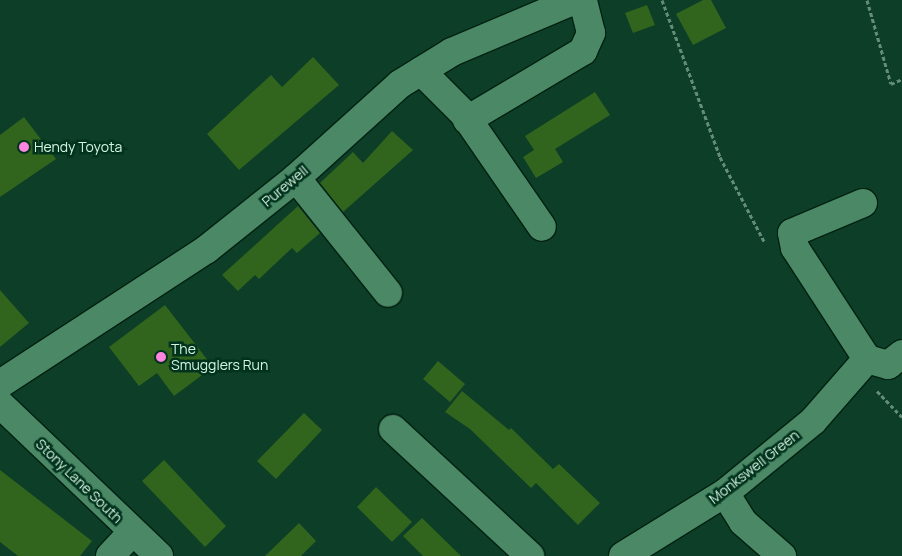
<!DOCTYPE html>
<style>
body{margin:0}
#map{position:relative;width:902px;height:556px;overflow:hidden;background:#0d3e27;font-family:Manrope,sans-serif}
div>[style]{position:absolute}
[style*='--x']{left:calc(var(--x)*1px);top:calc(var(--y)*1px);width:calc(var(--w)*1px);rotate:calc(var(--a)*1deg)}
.building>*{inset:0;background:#31641c}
.path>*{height:3px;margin-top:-1.5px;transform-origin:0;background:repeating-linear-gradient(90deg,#648d78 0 4px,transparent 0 6.5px)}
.roads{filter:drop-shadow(1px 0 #022212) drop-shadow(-1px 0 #022212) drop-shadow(0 1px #022212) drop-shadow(0 -1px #022212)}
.minor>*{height:28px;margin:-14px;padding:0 14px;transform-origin:14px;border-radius:14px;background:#4b8866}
.dots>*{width:14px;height:14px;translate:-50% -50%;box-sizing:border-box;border:2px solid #00331d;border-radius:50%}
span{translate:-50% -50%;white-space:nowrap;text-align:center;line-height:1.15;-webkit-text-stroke:5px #00331d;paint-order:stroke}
.poi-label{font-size:14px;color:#d5f4e0}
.left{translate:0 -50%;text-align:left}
.street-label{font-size:14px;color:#d5f4e0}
</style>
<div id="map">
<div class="building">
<i style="clip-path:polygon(703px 0,711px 0,726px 28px,693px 45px,676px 14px)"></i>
<i style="clip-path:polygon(647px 5px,655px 25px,633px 33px,625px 13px)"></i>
<i style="clip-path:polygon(313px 57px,339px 85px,239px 170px,207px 134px,271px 75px,282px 87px)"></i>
<i style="clip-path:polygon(595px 92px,610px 115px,555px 149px,563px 162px,536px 178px,523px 157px,534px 150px,525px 136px)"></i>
<i style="clip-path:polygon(24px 117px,56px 159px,0 197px,0 135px)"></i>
<i style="clip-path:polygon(392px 131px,413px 150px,343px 212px,320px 183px,353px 152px,363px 163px)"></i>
<i style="clip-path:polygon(298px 206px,320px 233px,297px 253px,292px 248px,259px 279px,255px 275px,238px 291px,222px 275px)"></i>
<i style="clip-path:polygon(0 290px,29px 323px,0 347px)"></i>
<i style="clip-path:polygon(165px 305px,213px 367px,174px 396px,157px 373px,139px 386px,109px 347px)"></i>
<i style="clip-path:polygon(438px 361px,465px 384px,450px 402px,423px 379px)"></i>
<i style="clip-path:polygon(462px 391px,509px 430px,511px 428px,553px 469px,559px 464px,600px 503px,578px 525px,536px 483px,531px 488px,470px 429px,445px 412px)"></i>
<i style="clip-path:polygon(304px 413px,322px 430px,276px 479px,257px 461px)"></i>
<i style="clip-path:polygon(164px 460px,226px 526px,205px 547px,142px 481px)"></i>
<i style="clip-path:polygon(0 470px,92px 541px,80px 556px,18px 556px,0 542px)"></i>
<i style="clip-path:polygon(376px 487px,412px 522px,392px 542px,357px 507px)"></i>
<i style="clip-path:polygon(422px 518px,461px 556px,423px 556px,403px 536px)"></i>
<i style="clip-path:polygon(299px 523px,316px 541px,301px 556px,265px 556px)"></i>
</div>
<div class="path">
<i style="--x:662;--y:0;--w:167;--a:69.7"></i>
<i style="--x:720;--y:157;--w:97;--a:62.4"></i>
<i style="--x:867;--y:0;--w:87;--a:74.1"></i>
<i style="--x:891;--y:84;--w:12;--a:-24"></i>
<i style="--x:877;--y:391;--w:36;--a:46"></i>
</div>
<div class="roads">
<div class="minor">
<i style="--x:421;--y:71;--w:61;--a:45"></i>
<i style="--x:464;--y:114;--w:137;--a:55.4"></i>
<i style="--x:467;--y:120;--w:135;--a:-30.7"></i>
<i style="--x:583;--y:51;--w:20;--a:-66"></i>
<i style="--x:591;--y:33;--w:34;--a:-104"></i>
<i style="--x:296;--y:178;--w:147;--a:51.3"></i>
<i style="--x:863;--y:203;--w:77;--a:157.1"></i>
<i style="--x:792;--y:233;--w:15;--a:79"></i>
<i style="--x:795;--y:248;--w:132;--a:57"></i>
<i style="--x:0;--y:384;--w:247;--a:-33.1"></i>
<i style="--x:207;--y:249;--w:114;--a:-38.6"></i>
<i style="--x:296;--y:178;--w:140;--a:-42.1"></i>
<i style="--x:400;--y:84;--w:61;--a:-31.6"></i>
<i style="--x:452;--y:52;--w:134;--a:-22.9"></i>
<i style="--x:0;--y:404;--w:220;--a:43.7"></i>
<i style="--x:393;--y:429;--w:187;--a:42.8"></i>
<i style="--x:725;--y:493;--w:34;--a:58"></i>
<i style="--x:743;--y:522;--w:52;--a:41.1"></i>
<i style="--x:110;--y:556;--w:33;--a:-47"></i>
<i style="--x:623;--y:556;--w:120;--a:-31.7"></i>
<i style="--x:725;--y:493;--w:114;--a:-39.3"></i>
<i style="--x:813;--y:421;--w:82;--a:-48.9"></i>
<i style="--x:867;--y:359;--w:22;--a:16"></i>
<i style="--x:888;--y:365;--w:18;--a:-38"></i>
</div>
</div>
<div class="dots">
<i style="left:24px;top:147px;background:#ff85df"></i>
<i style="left:161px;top:357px;background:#ff85df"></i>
</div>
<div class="poi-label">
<span class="left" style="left:34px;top:147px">Hendy Toyota</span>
<span class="left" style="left:171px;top:357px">The<br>Smugglers Run</span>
</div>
<div class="street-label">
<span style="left:285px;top:186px;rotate:-40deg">Purewell</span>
<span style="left:754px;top:467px;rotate:-38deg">Monkswell Green</span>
<span style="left:79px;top:481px;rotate:44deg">Stony Lane South</span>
</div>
</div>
